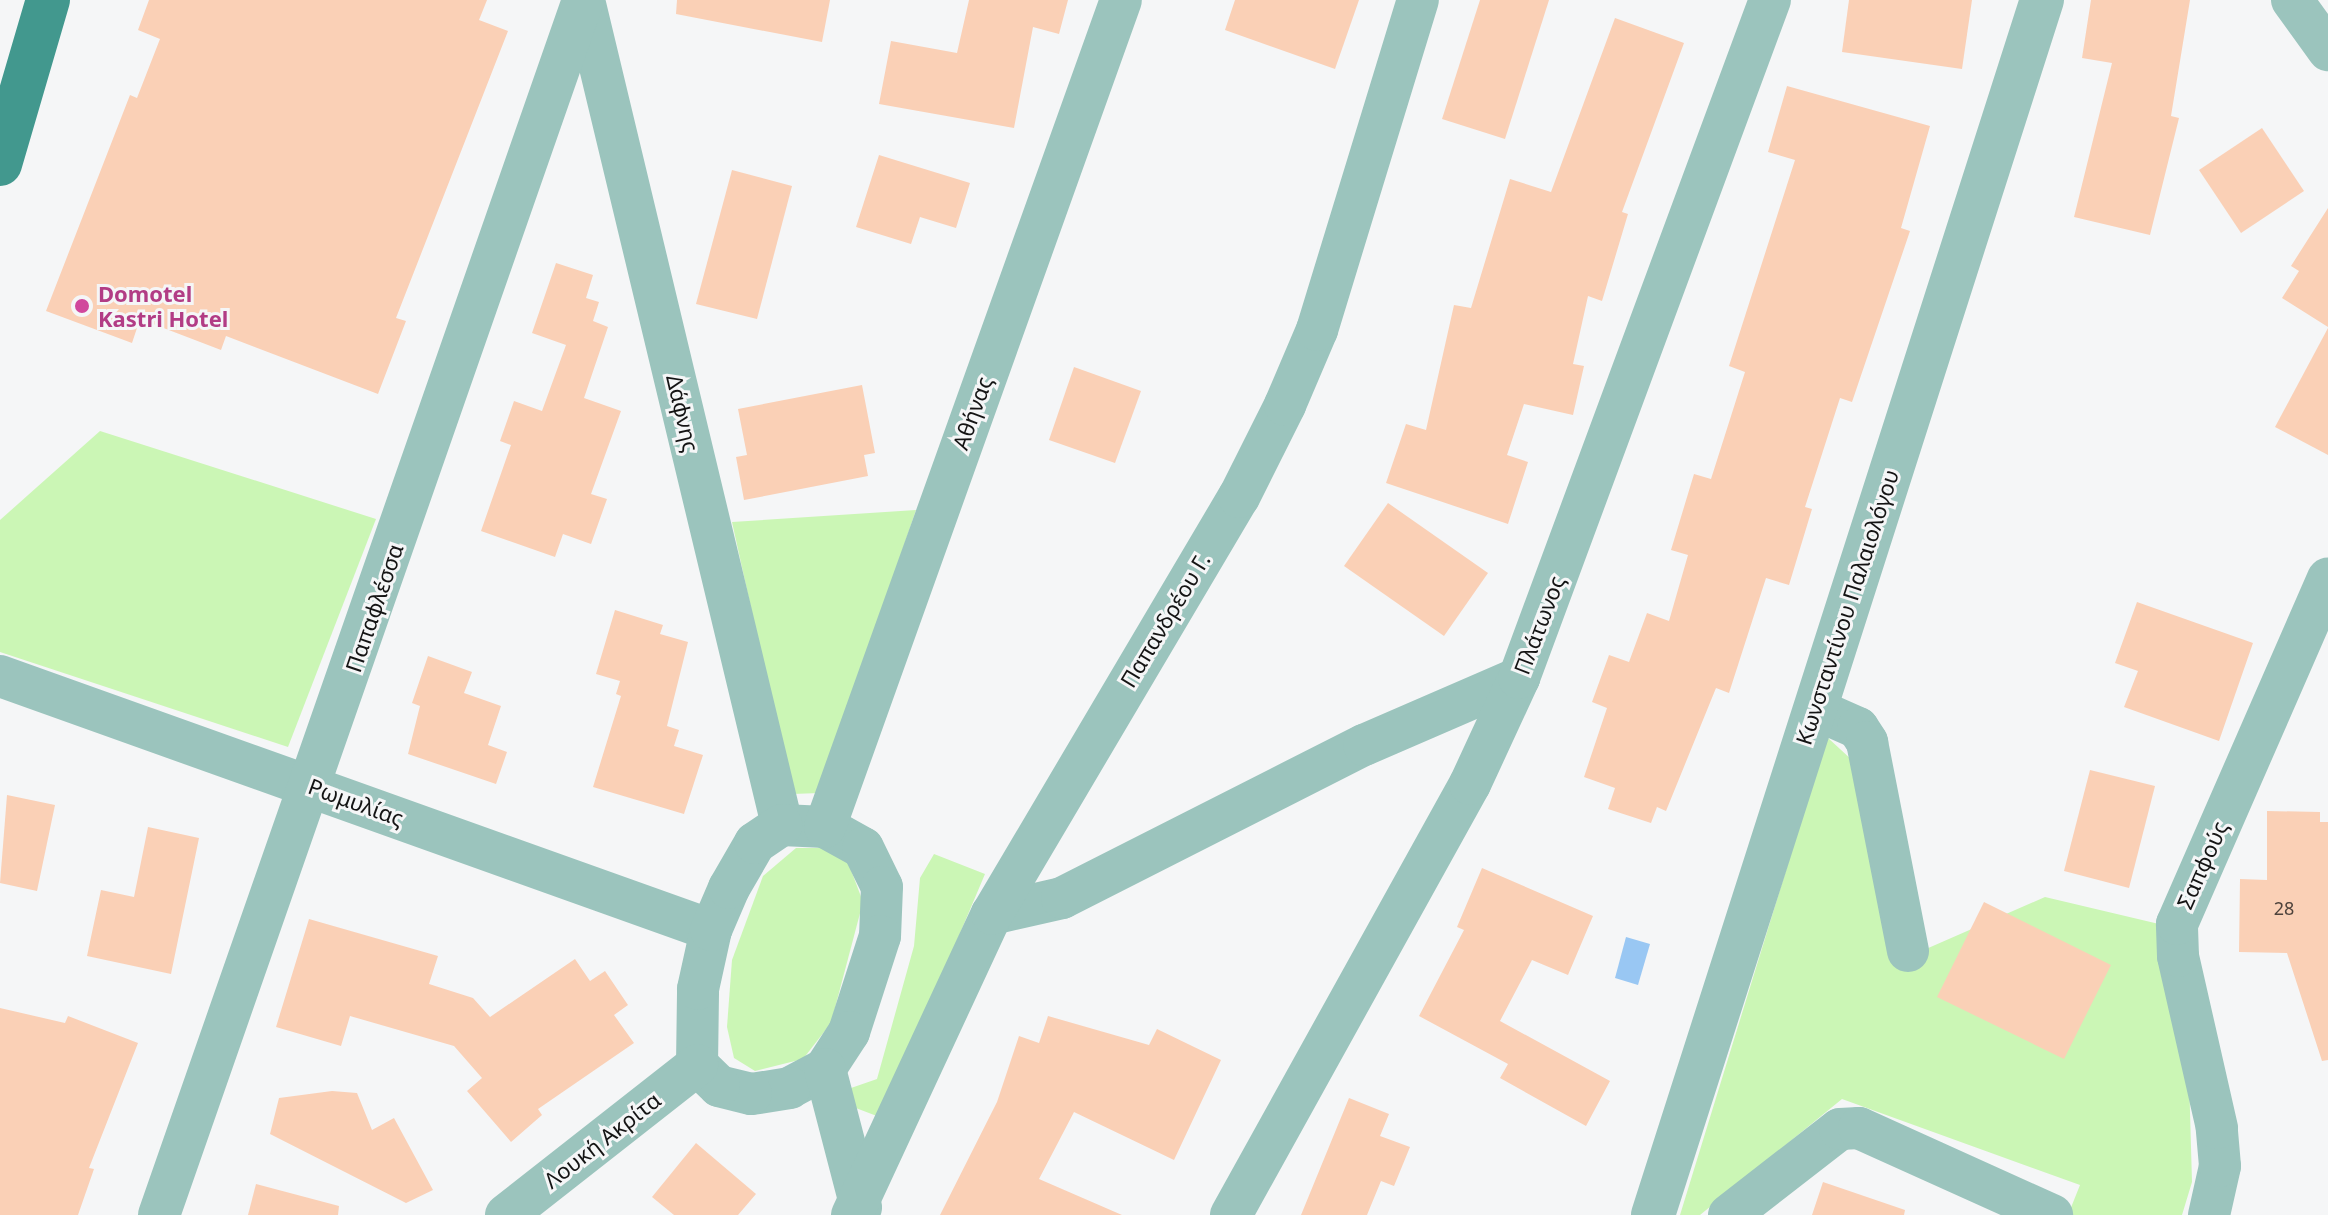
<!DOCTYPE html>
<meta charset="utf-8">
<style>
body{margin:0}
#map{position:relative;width:2328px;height:1215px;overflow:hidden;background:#f5f6f7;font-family:"Noto Sans",sans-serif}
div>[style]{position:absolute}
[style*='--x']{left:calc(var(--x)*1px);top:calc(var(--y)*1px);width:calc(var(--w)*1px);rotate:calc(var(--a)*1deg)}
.green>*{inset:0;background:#cbf6b5}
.water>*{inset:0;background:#99c7f3}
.building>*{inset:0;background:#fad0b6}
.minor>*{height:42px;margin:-21px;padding:0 21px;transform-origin:21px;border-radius:21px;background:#9bc4bd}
.tertiary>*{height:44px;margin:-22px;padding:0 22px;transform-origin:22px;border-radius:22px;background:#9bc4bd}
.primary>*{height:44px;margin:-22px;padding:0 22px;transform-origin:22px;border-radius:22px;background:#42988e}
.dots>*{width:22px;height:22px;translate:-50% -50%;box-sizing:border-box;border:4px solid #f5f6f7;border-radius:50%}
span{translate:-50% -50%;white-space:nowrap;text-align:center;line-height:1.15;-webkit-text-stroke:6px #f5f6f7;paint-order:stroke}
.number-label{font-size:18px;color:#4e433c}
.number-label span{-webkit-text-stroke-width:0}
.hotel-label{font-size:22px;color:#b23c85;font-weight:700}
.left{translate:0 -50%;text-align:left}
.street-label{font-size:22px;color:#141414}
</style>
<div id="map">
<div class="green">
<i style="clip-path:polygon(100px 431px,376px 519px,288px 747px,0 652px,0 520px)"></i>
<i style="clip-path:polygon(916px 510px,820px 793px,792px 794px,732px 522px)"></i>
<i style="clip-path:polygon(1827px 737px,1853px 761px,1926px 949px,2045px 897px,2159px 924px,2189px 1076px,2192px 1182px,2182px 1215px,2068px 1215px,2080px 1185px,1842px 1099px,1700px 1215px,1680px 1215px)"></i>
<i style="clip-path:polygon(796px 848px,823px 848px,848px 862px,863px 902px,831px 1023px,803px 1059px,755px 1071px,734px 1058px,727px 1027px,732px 960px,763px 876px)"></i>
<i style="clip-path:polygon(934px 854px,985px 874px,882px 1118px,848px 1105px,851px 1088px,877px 1079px,914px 946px,920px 878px)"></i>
</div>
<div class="water">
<i style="clip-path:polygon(1626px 937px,1650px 944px,1638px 985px,1615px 978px)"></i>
</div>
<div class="building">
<i style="clip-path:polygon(149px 0,487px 0,479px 20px,508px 31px,396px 318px,406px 321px,378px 394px,226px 336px,221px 350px,140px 319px,132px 343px,46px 311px,130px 95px,137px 98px,160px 39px,138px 30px)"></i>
<i style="clip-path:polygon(677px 0,830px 0,822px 42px,676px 14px)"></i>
<i style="clip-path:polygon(969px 0,1068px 0,1059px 34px,1033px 27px,1014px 128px,879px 104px,891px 41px,957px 53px)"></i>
<i style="clip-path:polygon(1235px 0,1359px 0,1335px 69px,1225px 30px)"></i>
<i style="clip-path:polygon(1480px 0,1549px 0,1505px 139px,1442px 119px)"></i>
<i style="clip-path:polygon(1849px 0,1972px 0,1962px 69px,1842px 52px)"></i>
<i style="clip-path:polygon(2091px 0,2190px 0,2171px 116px,2179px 118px,2150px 235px,2074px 217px,2112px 63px,2082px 58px)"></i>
<i style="clip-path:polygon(1615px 18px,1684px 43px,1622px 212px,1628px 214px,1602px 301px,1588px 296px,1573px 364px,1584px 366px,1573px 415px,1524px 404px,1507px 455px,1528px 462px,1508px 524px,1386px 483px,1406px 424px,1426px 430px,1454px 305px,1471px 308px,1510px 179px,1551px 192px)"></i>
<i style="clip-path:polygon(1787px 86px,1930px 126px,1901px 228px,1910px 231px,1852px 402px,1840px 398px,1805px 507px,1812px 509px,1789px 585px,1766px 578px,1729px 693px,1716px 688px,1666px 811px,1657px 807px,1651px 823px,1608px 809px,1615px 788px,1584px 777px,1607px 708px,1592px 702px,1609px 655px,1629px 662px,1647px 613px,1669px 621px,1688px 555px,1671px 550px,1694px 474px,1711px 479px,1745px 372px,1729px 366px,1795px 160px,1768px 152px)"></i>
<i style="clip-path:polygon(2262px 128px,2304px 191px,2241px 233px,2199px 170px)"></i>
<i style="clip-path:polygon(879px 155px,970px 183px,956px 228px,920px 217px,911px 244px,856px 227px)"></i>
<i style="clip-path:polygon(732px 170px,792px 186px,757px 319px,696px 304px)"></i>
<i style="clip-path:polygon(2328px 208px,2328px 327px,2282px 298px,2299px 271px,2291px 266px)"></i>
<i style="clip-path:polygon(556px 263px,593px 275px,586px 298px,599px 302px,593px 321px,608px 327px,584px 398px,621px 411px,591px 494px,607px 499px,591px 544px,563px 534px,555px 557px,481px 531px,511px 445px,500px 441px,514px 401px,542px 411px,566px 345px,532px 333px)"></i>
<i style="clip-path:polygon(2328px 328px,2328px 455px,2275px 427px)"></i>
<i style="clip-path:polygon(1074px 367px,1141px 391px,1115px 463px,1049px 440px)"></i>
<i style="clip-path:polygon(862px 385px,875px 453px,864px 455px,868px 476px,744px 500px,736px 457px,747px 455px,738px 409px)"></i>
<i style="clip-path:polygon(1388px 503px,1488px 573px,1444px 636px,1344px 566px)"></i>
<i style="clip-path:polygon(2137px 602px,2253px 643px,2219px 741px,2124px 707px,2138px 671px,2115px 663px)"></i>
<i style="clip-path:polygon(615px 610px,663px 625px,660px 634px,688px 642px,667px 726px,679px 730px,674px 746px,703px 755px,684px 814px,593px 787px,621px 696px,616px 694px,620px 681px,596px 674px)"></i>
<i style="clip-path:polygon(428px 656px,472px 672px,464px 693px,501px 706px,488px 745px,507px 752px,496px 784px,408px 754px,420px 706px,412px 703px)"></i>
<i style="clip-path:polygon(2090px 770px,2155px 786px,2129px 888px,2064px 871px)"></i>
<i style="clip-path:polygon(7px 795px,55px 805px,37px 891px,0 883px)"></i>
<i style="clip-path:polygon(2267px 811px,2320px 812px,2320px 822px,2328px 822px,2328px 1060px,2322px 1061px,2287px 953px,2239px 952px,2240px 879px,2267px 880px)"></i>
<i style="clip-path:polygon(148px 827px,199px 838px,171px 974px,87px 956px,101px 890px,134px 897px)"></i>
<i style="clip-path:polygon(1482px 868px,1593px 916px,1568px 975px,1532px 960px,1500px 1021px,1610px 1081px,1586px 1126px,1500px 1078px,1508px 1064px,1419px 1016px,1464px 930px,1457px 927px)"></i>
<i style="clip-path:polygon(1984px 902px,2111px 965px,2064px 1059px,1937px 997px)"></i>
<i style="clip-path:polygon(309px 919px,438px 956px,429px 984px,473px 998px,490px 1017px,575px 959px,590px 981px,605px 971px,628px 1005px,614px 1015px,634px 1043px,538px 1109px,542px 1115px,511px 1142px,467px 1091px,482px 1078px,454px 1046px,350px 1016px,341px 1046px,276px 1027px)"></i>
<i style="clip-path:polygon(0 1008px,65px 1023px,68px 1016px,138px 1043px,89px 1168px,94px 1169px,78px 1215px,0 1215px)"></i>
<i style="clip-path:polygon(1048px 1016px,1149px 1045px,1157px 1029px,1221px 1060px,1174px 1160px,1074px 1112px,1039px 1179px,1122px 1215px,940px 1215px,997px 1102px,1019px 1036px,1039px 1043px)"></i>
<i style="clip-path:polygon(332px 1091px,357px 1093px,372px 1130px,394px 1118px,433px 1190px,406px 1203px,270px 1134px,279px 1098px)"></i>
<i style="clip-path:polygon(1349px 1098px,1389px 1114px,1380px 1136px,1410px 1147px,1394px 1186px,1381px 1181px,1367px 1215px,1301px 1215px)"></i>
<i style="clip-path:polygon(696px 1143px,756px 1194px,738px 1215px,674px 1215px,652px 1197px)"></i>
<i style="clip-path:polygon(1823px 1182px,1905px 1210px,1904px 1215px,1812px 1215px)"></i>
<i style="clip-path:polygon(256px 1184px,339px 1206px,338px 1215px,248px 1215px)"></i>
</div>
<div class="minor">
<i style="--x:584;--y:0;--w:848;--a:76.5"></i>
<i style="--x:2292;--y:0;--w:62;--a:54.2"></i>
<i style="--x:0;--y:676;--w:755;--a:19.66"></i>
<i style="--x:1815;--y:709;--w:47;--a:23.8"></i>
<i style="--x:1858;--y:728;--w:17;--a:57"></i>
<i style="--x:1867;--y:742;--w:213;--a:78.9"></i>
<i style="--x:782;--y:825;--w:43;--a:2.7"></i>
<i style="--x:825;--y:827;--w:43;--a:28.9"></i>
<i style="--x:863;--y:848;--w:43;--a:64"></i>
<i style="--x:882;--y:887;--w:49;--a:92.3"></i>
<i style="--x:880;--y:936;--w:101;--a:107.9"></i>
<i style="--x:849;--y:1032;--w:44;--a:123"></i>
<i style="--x:825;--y:1069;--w:40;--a:152"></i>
<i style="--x:790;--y:1088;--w:39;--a:171"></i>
<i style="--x:751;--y:1094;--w:33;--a:-166"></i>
<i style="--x:719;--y:1086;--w:30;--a:-136"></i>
<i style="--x:697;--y:1065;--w:76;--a:-89.2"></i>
<i style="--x:698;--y:989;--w:60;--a:-77.6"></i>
<i style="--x:711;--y:930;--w:46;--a:-66.8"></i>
<i style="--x:729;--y:888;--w:52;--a:-60"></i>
<i style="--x:755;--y:843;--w:32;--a:-34"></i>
<i style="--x:825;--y:827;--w:878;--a:-70.31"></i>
<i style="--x:992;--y:914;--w:72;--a:-12.9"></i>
<i style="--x:1062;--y:898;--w:339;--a:-26.9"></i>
<i style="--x:1364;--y:745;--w:169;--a:-23.4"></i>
<i style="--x:825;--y:1069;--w:143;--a:75.4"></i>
<i style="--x:159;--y:1215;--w:1287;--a:-70.76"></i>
<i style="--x:506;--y:1215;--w:243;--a:-38.1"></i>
<i style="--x:852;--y:1215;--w:332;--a:-65.1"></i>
<i style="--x:992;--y:914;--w:485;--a:-59.4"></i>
<i style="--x:1239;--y:497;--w:103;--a:-63.4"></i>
<i style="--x:1285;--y:405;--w:82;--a:-66.9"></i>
<i style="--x:1317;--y:330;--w:345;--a:-73"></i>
<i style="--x:1231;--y:1215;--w:493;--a:-61"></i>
<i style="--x:1470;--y:784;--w:117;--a:-65.2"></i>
<i style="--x:1519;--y:678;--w:723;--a:-69.69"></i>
<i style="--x:1729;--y:1215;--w:140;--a:-37.8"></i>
<i style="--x:1840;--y:1129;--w:19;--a:-3"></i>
<i style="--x:1859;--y:1128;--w:212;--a:24.3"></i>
<i style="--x:2209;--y:1215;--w:50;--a:-77.3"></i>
<i style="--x:2220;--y:1166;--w:38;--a:-95"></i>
<i style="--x:2217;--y:1128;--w:176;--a:-102.8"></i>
<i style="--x:2178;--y:956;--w:32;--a:-92"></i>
<i style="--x:2177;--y:924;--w:377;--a:-66.4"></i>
</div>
<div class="tertiary">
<i style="--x:1653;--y:1215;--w:1276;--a:-72.25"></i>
</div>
<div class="primary">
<i style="--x:0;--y:164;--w:171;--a:-73.7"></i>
</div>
<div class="dots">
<i style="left:82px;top:306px;background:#d1479c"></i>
</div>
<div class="number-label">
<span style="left:2284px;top:908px">28</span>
</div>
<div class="hotel-label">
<span class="left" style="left:98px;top:306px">Domotel<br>Kastri Hotel</span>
</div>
<div class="street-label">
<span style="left:683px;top:413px;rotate:77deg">Δάφνης</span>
<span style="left:972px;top:413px;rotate:-70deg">Αθήνας</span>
<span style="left:1847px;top:607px;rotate:-72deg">Κωνσταντίνου Παλαιολόγου</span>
<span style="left:374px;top:608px;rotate:-71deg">Παπαφλέσσα</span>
<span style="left:1165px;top:620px;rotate:-59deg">Παπανδρέου Γ.</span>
<span style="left:1539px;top:625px;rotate:-69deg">Πλάτωνος</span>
<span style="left:356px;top:802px;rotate:20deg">Ρωμυλίας</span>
<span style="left:2202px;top:865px;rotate:-66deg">Σαπφούς</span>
<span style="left:602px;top:1140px;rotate:-38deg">Λουκή Ακρίτα</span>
</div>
</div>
